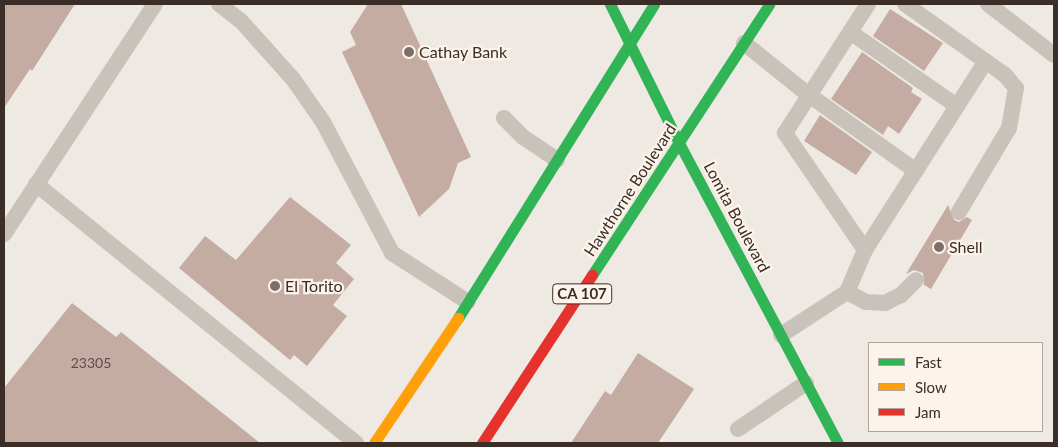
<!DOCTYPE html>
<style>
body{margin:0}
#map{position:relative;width:1058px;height:447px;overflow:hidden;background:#efe9e3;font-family:Lato,sans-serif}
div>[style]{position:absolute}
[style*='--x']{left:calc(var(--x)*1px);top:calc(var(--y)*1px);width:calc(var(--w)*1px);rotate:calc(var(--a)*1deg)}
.building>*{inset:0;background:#c5aca3}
.lane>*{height:16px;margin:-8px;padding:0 8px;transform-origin:8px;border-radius:8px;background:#c9c2bb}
.fast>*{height:11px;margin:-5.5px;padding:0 5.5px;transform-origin:5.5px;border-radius:5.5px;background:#30b455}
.slow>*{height:11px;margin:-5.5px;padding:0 5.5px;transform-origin:5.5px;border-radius:5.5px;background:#ff9f0a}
.jam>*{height:11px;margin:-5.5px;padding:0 5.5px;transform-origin:5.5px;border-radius:5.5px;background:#e5322d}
.dots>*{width:14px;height:14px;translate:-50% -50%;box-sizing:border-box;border:2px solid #fcf4ea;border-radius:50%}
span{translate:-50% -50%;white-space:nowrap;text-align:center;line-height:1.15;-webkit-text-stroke:4.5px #fcf4ea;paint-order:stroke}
.number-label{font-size:14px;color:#5e4e47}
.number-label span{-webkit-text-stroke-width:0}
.shield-label span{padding:1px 4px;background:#fcf4ea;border:1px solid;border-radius:4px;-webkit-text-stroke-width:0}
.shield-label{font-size:15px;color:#3b2e28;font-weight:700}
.poi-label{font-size:16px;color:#3b2e28}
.left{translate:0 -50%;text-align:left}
.street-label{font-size:16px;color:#3b2e28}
.frame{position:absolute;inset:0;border:5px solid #3b2e28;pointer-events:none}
.legend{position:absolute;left:868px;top:342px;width:175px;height:90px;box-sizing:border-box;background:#fcf4ea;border:1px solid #afa59c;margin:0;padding:6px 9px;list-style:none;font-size:15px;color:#3b2e28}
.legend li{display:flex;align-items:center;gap:10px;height:25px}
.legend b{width:25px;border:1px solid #afa59c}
</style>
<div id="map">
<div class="building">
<i style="clip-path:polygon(4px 4px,75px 4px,32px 71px,30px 69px,4px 108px)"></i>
<i style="clip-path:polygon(368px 4px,401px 4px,471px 157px,458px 163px,449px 189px,419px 217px,342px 52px,356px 45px,350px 32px)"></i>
<i style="clip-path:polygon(890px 9px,943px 43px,924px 71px,873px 36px)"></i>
<i style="clip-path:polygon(862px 52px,913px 88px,911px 92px,922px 99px,899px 134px,888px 126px,883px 135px,831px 99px)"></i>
<i style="clip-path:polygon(820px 115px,872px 152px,856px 175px,804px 141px)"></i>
<i style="clip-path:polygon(290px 197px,351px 245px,336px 263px,354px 279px,333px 305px,347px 316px,307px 366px,294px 355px,290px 360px,179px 268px,205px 236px,236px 260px)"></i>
<i style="clip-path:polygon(948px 205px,954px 220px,959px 222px,967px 217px,972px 220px,931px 289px,924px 285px,923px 273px,914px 270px,906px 274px)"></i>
<i style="clip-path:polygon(72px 303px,116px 337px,121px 332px,260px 443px,4px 443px,4px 388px)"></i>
<i style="clip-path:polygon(638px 353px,694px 389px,658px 443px,571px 443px,605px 391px,611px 395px)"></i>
</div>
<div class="lane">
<i style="--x:219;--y:4;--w:28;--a:38"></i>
<i style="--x:241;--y:21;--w:78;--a:48.1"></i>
<i style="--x:293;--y:79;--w:52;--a:55.1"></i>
<i style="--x:323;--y:122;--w:148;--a:62.2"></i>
<i style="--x:392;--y:253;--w:90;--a:32.8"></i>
<i style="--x:905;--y:4;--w:123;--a:35.4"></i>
<i style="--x:1005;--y:75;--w:17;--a:50"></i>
<i style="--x:1016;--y:88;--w:41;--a:99.9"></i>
<i style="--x:1009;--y:128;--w:98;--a:120.8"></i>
<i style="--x:988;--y:4;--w:83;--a:37.7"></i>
<i style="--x:850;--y:32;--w:130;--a:34.7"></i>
<i style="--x:744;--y:43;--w:83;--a:38.7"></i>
<i style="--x:809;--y:95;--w:131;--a:35.4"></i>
<i style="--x:504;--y:118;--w:27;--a:45"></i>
<i style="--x:523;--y:137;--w:41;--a:34.1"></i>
<i style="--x:36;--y:184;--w:412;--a:39"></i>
<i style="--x:4;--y:234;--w:275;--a:-56.7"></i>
<i style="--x:865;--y:250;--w:142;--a:-124.4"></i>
<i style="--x:785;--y:133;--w:153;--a:-57.2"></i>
<i style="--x:847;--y:292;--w:21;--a:28"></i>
<i style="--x:866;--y:302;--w:19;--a:3"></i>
<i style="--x:885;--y:303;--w:18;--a:-27"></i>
<i style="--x:901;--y:295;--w:21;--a:-45"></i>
<i style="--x:781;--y:335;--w:79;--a:-33.1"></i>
<i style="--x:847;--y:292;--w:46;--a:-66.8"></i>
<i style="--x:865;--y:250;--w:224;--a:-57.4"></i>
<i style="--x:738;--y:429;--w:82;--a:-34.1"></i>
</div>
<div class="fast">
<i style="--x:610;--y:4;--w:155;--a:63.6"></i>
<i style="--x:679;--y:143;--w:340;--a:62.1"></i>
<i style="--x:592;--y:275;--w:324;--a:-56.8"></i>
<i style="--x:458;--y:318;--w:370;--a:-58"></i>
</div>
<div class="slow">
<i style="--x:374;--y:443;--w:151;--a:-56.1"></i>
</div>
<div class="jam">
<i style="--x:482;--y:443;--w:201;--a:-56.8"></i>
</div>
<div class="dots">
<i style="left:409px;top:52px;background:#7a6f69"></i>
<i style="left:939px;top:247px;background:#7a6f69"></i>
<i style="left:275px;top:286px;background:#7a6f69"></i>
</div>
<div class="number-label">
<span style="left:91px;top:363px">23305</span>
</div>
<div class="shield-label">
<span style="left:582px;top:294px">CA 107</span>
</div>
<div class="poi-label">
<span class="left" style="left:419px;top:52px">Cathay Bank</span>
<span class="left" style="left:949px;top:247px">Shell</span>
<span class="left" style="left:285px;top:286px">El Torito</span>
</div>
<div class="street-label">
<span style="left:630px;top:190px;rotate:-57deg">Hawthorne Boulevard</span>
<span style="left:737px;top:217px;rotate:62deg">Lomita Boulevard</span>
</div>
<div class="frame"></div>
<ul class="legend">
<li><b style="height:6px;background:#30b455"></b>Fast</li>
<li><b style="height:6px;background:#ff9f0a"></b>Slow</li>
<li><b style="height:6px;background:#e5322d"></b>Jam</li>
</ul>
</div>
